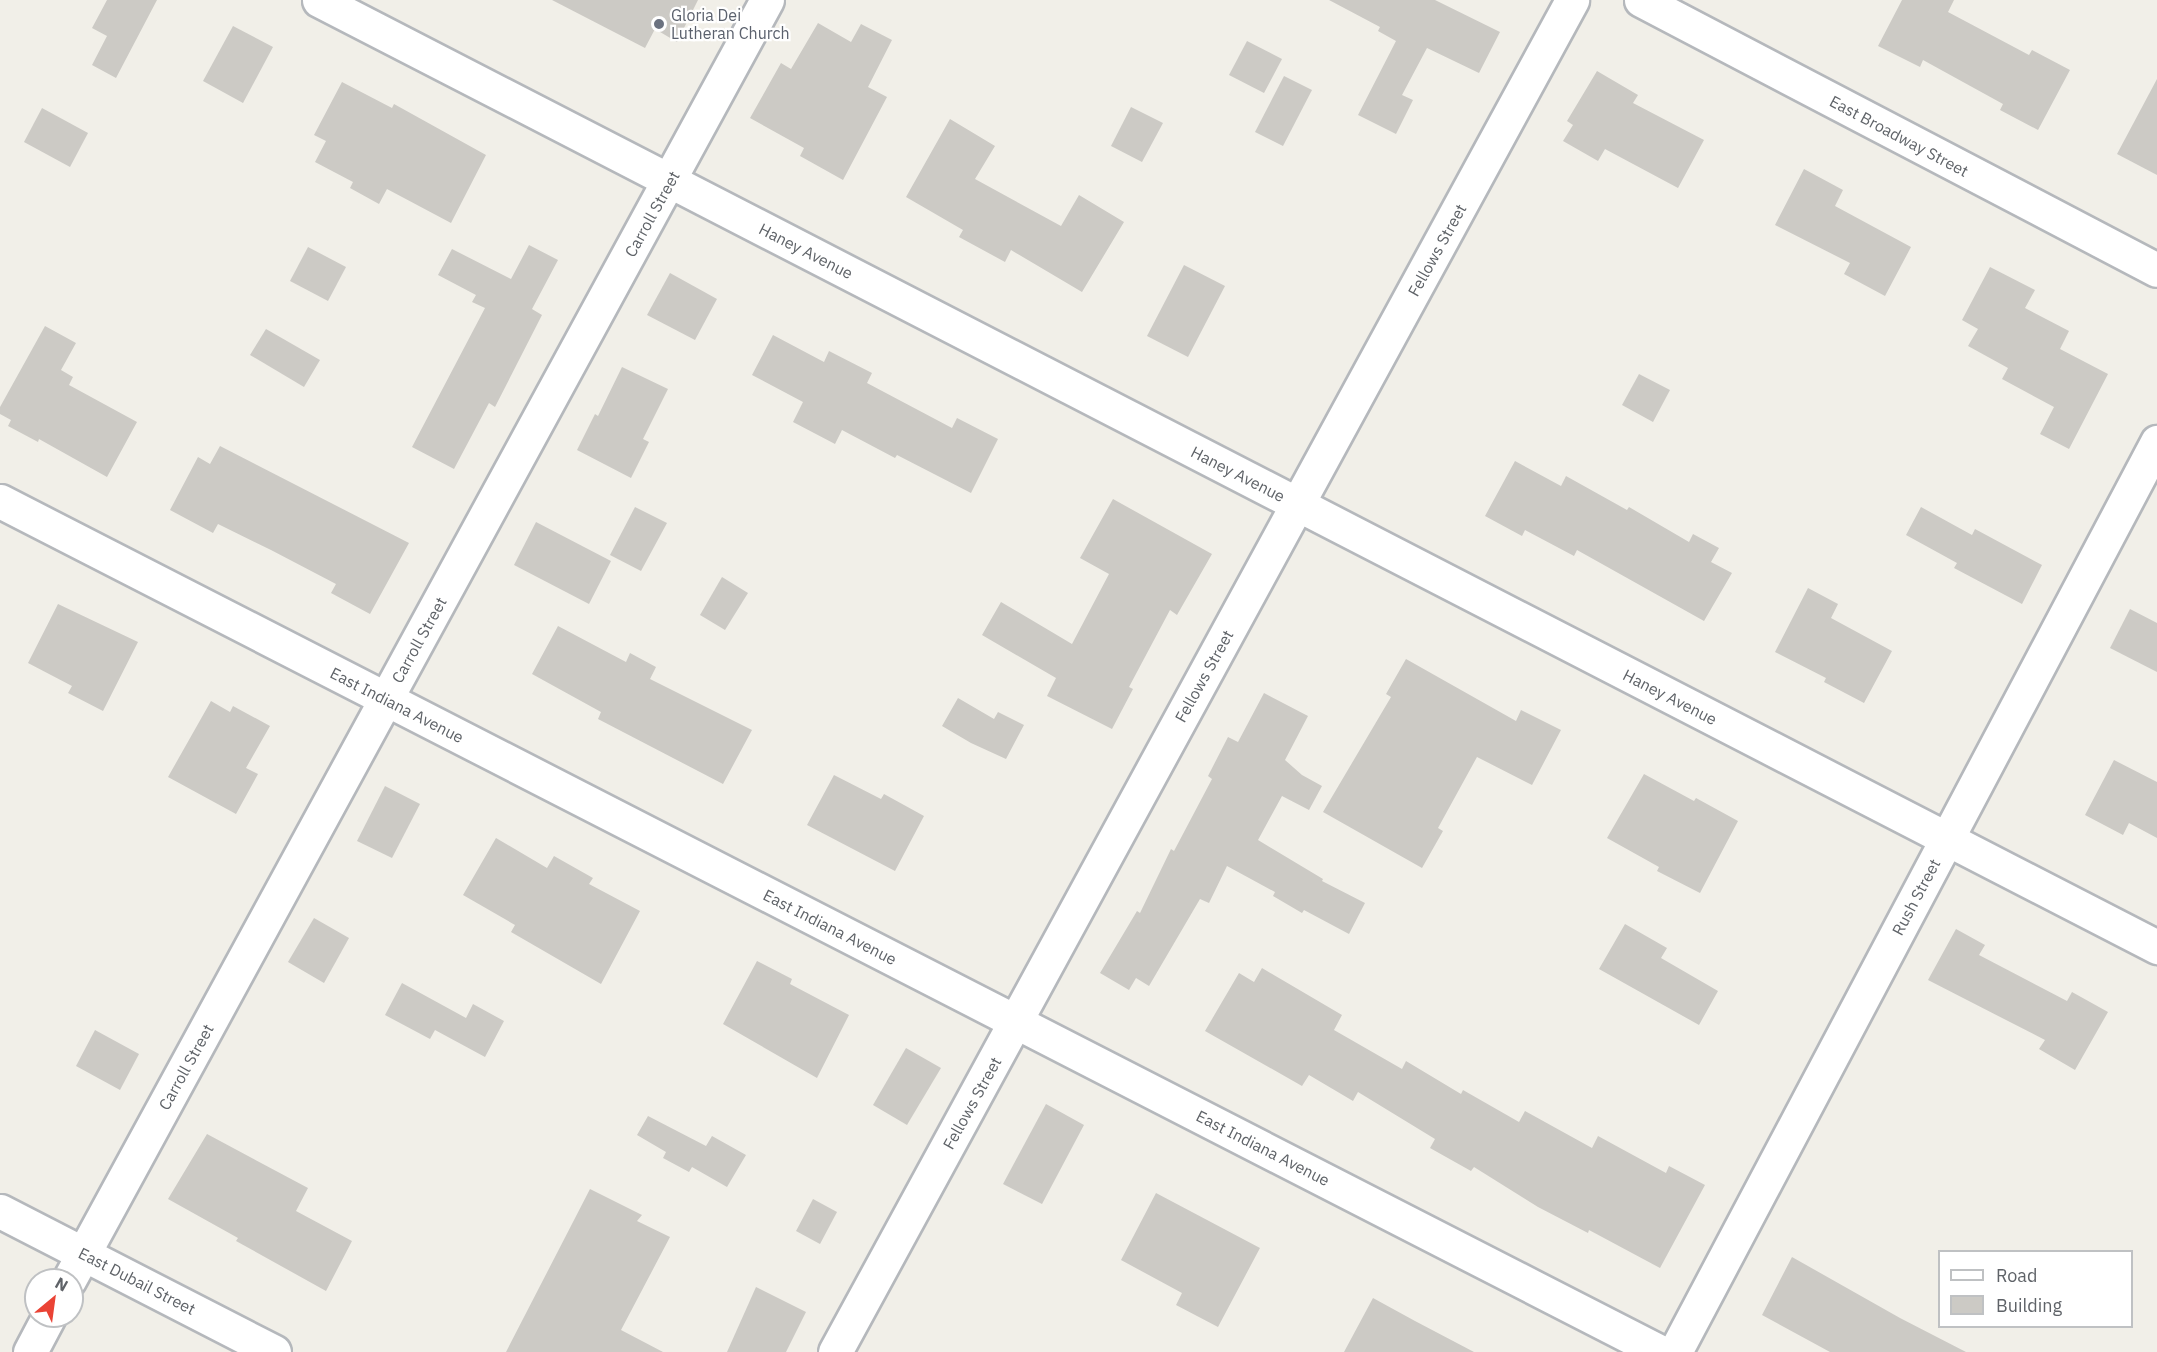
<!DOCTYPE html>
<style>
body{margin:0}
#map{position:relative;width:2157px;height:1352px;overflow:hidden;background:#f1efe8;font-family:"IBM Plex Sans",sans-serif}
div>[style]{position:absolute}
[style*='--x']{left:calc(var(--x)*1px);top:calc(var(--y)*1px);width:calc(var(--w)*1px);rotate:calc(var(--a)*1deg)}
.building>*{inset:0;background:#cccac5}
.roads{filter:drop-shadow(2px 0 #b5b8bc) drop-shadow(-2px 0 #b5b8bc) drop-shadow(0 2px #b5b8bc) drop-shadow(0 -2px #b5b8bc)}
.minor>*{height:33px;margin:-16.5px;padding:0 16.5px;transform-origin:16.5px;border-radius:16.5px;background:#fff}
.dots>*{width:16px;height:16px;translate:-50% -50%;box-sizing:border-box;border:3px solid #fff;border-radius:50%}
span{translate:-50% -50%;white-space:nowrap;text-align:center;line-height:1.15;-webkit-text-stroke:4.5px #fff;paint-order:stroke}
.worship-label{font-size:16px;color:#5b616d}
.left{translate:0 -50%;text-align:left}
.street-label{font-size:16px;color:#5f6368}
.legend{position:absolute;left:1938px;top:1250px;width:195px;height:78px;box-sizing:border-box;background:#fff;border:2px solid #bfc1c3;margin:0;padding:8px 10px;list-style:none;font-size:18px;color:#5f6368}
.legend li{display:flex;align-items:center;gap:12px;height:30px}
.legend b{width:30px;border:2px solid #bfc1c3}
.north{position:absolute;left:24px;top:1268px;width:60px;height:60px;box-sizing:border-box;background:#fff;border:2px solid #bfc1c3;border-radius:50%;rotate:29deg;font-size:16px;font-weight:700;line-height:24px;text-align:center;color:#5f6368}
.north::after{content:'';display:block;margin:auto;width:21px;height:27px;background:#ea4335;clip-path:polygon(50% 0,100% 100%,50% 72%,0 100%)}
</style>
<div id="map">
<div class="building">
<i style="clip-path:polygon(107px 0,157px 0,116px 78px,92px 65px,107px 36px,92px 28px)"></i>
<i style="clip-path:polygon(552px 0,698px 0,677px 42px,655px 29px,645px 48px)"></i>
<i style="clip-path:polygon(1329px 0,1435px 0,1500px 32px,1479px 73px,1427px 48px,1402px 95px,1413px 100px,1396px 134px,1358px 115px,1396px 41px,1378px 31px,1380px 27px)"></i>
<i style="clip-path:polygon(1902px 0,1954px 0,1948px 12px,2029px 55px,2032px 50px,2070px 70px,2038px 130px,2000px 110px,2003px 104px,1923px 60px,1920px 67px,1878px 46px)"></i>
<i style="clip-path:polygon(818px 23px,851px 42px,861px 24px,892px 40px,868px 87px,887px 97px,843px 180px,800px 156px,804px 148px,750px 118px,781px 63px,791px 69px)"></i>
<i style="clip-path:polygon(233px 26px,273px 47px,243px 103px,203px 81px)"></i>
<i style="clip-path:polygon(1247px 41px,1282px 59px,1264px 93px,1229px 75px)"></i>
<i style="clip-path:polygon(1597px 71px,1638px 95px,1633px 103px,1704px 140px,1678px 188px,1605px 149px,1598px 161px,1563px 141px,1573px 125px,1567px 121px)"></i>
<i style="clip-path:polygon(1284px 76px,1312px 90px,1283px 146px,1255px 132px)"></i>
<i style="clip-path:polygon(2157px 79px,2157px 175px,2117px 154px)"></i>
<i style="clip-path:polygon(342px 82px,392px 108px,394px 104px,486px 155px,451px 223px,387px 189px,379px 204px,350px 188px,353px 182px,315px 162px,326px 141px,314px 135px)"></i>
<i style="clip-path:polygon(1131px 107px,1163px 123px,1142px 162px,1111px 146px)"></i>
<i style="clip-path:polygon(42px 108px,88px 133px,70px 167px,24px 142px)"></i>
<i style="clip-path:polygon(950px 119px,995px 146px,975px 179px,1061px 226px,1079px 195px,1124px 222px,1082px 292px,1011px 250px,1005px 262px,959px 237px,963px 230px,906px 197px)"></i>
<i style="clip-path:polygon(1804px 169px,1843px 190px,1835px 206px,1911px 247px,1885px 296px,1844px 274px,1850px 263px,1775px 225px)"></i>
<i style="clip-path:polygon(529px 245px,558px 260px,532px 309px,542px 315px,495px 407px,489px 403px,454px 469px,412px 447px,485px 308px,472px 302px,476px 295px,438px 275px,452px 249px,511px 279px)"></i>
<i style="clip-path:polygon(308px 247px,346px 267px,328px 301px,290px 281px)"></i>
<i style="clip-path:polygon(1184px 265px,1225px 286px,1188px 357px,1147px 336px)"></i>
<i style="clip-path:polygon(1990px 267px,2035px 290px,2025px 308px,2069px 331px,2060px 349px,2108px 374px,2069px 449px,2040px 434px,2054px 407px,2002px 379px,2008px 368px,1968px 346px,1978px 329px,1962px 320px)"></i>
<i style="clip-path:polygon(670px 273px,717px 299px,695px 340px,647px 315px)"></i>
<i style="clip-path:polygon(45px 326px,76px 343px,61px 370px,73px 377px,69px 385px,137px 422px,107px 477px,39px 439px,38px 442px,8px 426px,11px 420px,0 414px,0 407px)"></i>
<i style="clip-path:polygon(266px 329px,320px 360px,304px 387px,250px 355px)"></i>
<i style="clip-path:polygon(773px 335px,824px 362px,829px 351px,872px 373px,867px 383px,952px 428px,957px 418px,998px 439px,971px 493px,897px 455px,895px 458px,842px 430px,835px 444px,793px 422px,803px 402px,752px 375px)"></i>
<i style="clip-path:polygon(622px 367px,668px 389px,643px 439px,649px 442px,631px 478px,577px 450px,595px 414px,598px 416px)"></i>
<i style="clip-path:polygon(1639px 374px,1670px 390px,1653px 422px,1622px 405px)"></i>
<i style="clip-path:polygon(220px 446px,409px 543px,370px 614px,331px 593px,336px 584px,271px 550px,218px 524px,213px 533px,170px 510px,198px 457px,210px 464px)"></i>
<i style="clip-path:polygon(1515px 461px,1561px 486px,1566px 476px,1627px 510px,1629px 507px,1689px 542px,1693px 534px,1719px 548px,1711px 562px,1732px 573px,1704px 621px,1577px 550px,1574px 556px,1525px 530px,1522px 536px,1485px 516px)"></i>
<i style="clip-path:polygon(1113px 499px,1212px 554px,1177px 615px,1170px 610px,1129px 687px,1133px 689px,1112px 729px,1047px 696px,1056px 678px,982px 635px,1001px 602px,1072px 644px,1109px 574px,1080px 558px)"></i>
<i style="clip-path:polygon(635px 507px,667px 523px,641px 571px,610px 555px)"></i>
<i style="clip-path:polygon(1921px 507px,1972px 535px,1975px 529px,2042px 565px,2022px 604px,1954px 568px,1957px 563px,1906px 535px)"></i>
<i style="clip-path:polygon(536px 522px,611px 561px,589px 604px,514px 565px)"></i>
<i style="clip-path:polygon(722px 577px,748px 593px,725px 630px,700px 615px)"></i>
<i style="clip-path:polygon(1808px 588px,1838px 604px,1831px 618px,1892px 651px,1864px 703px,1824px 682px,1826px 678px,1775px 652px)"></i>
<i style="clip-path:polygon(58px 604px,138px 642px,103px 711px,68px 693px,72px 686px,28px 663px)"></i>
<i style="clip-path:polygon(2130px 609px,2157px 623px,2157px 672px,2110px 648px)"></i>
<i style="clip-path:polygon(558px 626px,626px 662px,630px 653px,656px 667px,650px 679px,752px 730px,723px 784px,598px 719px,601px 712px,532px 674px)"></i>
<i style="clip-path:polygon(1406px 659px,1516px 721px,1521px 710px,1561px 730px,1532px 785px,1477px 757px,1438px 828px,1443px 831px,1422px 868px,1323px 812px,1391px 697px,1386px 694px)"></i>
<i style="clip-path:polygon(1264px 693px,1308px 716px,1285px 760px,1302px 775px,1322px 786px,1309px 810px,1282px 796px,1258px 840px,1323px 879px,1322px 881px,1365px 903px,1349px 934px,1304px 910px,1302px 913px,1273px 896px,1275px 892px,1227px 866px,1209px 903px,1200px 899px,1149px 986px,1136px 978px,1129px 990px,1100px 973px,1137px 911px,1140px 913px,1171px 849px,1174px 851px,1212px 779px,1208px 776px,1228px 737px,1238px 742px)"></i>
<i style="clip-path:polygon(958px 698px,994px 719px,998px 712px,1024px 725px,1006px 759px,971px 743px,942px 726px)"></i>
<i style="clip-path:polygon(211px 701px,230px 712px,233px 706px,270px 726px,246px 768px,258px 774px,236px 814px,168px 777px)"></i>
<i style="clip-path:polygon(2114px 760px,2157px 782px,2157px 838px,2129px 823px,2123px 835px,2085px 815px)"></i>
<i style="clip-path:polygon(1644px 774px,1694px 801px,1696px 798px,1738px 821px,1700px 893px,1657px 871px,1659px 867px,1607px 838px)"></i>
<i style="clip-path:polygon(834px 775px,881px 799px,884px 794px,924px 816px,895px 871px,807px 825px)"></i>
<i style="clip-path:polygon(385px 786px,420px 804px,392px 858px,357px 841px)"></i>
<i style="clip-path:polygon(496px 838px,547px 868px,554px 856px,593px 878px,589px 884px,640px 911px,601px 984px,511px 932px,515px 925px,463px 895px)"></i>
<i style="clip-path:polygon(314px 918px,349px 938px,324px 983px,288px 962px)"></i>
<i style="clip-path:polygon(1625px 924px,1667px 948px,1661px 958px,1718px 991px,1699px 1025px,1599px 969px)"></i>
<i style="clip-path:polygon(1956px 929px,1985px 945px,1979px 955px,2067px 1001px,2072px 992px,2108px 1012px,2075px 1070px,2039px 1049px,2045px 1040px,1928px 980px)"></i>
<i style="clip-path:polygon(757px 961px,792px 979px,790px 984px,849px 1015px,817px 1078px,723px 1024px)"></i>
<i style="clip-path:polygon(1262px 968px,1342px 1015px,1334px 1030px,1402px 1069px,1406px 1061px,1461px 1094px,1463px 1090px,1519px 1122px,1525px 1111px,1592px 1148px,1598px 1136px,1666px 1173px,1669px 1166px,1705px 1185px,1660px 1268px,1589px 1230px,1588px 1233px,1538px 1207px,1474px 1167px,1471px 1171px,1430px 1148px,1435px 1139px,1358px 1092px,1353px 1101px,1309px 1075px,1302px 1086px,1205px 1031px,1239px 973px,1254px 982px)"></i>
<i style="clip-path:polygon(402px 983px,466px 1018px,473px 1004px,504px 1021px,485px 1057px,435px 1030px,430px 1039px,385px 1015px)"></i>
<i style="clip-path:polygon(95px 1030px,139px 1054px,120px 1090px,76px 1066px)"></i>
<i style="clip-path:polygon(906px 1048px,941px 1068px,907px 1125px,873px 1105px)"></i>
<i style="clip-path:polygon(1046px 1104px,1084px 1125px,1042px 1204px,1003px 1184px)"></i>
<i style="clip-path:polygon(648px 1116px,706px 1146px,712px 1136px,746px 1155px,727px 1187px,692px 1167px,689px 1172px,663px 1158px,666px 1152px,637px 1135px)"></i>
<i style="clip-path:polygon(207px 1134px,308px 1188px,296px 1211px,352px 1241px,326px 1291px,236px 1241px,238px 1238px,168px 1199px)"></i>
<i style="clip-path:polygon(590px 1189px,642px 1215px,637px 1221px,670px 1237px,621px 1330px,663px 1352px,506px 1352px)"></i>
<i style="clip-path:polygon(1156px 1193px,1260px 1248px,1218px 1327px,1176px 1305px,1182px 1293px,1121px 1260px)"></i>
<i style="clip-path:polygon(813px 1199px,837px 1212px,820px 1244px,796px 1231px)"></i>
<i style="clip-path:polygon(1792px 1257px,1900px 1318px,1966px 1352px,1830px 1352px,1762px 1315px)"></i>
<i style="clip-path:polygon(756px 1287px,806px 1312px,786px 1352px,727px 1352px)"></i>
<i style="clip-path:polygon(1373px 1298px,1415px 1321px,1474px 1352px,1344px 1352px)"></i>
</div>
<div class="roads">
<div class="minor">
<i style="--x:319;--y:0;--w:2068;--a:27.26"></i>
<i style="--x:1641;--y:0;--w:582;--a:27.62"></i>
<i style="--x:0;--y:501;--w:1865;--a:27.14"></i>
<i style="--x:0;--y:1211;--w:308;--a:27.2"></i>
<i style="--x:69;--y:1280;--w:1458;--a:-61.4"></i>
<i style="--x:30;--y:1352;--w:41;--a:-62.2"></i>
<i style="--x:835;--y:1352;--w:1540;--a:-61.4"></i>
<i style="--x:1675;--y:1352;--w:1030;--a:-62.09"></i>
</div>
</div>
<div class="dots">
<i style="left:659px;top:24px;background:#6b7280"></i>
</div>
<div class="worship-label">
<span class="left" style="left:671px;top:24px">Gloria Dei<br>Lutheran Church</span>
</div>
<div class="street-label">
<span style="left:1899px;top:136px;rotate:28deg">East Broadway Street</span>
<span style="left:652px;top:214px;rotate:-61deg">Carroll Street</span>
<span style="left:1437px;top:250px;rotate:-61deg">Fellows Street</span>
<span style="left:806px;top:251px;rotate:27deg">Haney Avenue</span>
<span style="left:1238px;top:474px;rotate:27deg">Haney Avenue</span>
<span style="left:419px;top:640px;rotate:-61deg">Carroll Street</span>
<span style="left:1204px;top:676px;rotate:-61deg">Fellows Street</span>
<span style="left:1670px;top:697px;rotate:27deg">Haney Avenue</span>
<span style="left:397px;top:705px;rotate:27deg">East Indiana Avenue</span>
<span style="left:1916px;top:897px;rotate:-62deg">Rush Street</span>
<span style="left:830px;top:927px;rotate:27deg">East Indiana Avenue</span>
<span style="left:186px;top:1067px;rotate:-61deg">Carroll Street</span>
<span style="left:972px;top:1103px;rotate:-61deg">Fellows Street</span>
<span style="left:1263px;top:1148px;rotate:27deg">East Indiana Avenue</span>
<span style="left:137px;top:1281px;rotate:27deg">East Dubail Street</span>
</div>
<ul class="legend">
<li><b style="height:8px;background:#fff"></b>Road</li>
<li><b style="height:16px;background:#cccac5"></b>Building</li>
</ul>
<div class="north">N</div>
</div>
